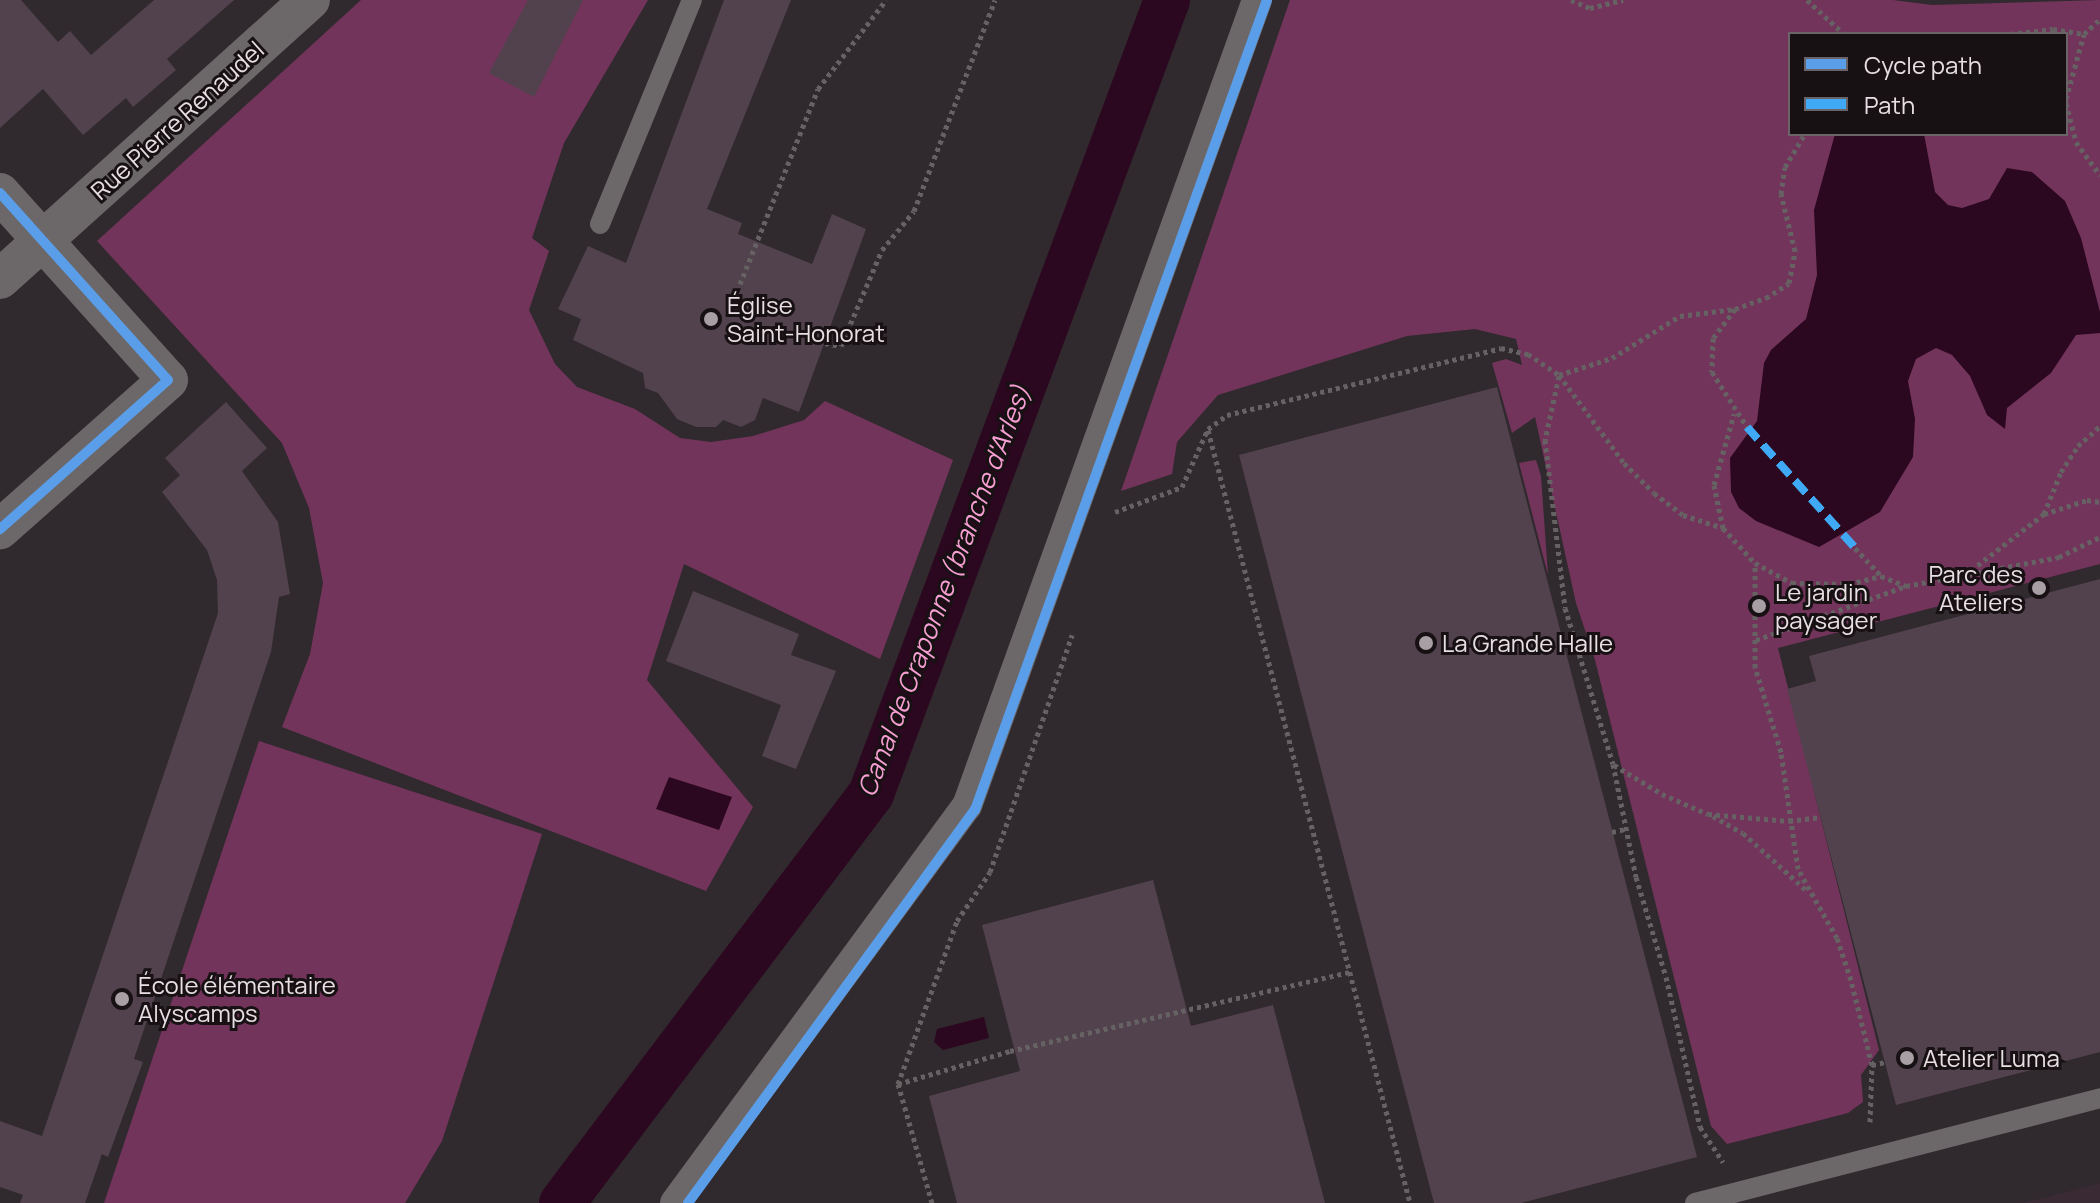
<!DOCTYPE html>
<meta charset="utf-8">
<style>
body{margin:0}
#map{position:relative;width:2100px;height:1203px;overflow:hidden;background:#30292d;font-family:Manrope,sans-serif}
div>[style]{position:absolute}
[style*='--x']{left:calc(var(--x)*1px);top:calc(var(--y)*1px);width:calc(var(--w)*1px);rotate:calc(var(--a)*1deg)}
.built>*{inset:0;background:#3a2a33}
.green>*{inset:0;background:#73345c}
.water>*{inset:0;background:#2c0820}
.canal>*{height:46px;margin:-23px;padding:0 23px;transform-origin:23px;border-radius:23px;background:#2c0820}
.building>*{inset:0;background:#52424d}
.path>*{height:5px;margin-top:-2.5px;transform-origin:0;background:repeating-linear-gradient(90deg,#666163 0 4px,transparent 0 8px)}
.service>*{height:20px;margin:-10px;padding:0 10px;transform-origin:10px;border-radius:10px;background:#6c6869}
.pedestrian>*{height:30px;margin:-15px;padding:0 15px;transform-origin:15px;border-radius:15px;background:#6c6869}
.minor>*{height:40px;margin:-20px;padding:0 20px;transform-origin:20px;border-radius:20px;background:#6c6869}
.quiet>*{height:8px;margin-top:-4px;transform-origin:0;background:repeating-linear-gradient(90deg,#3fa9f5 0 16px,transparent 0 24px)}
.cycleway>*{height:10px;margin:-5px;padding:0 5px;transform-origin:5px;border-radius:5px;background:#5a9eea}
.dots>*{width:22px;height:22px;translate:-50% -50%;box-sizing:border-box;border:4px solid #171114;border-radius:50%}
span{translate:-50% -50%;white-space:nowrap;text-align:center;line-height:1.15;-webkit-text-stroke:6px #171114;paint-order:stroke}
.street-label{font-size:24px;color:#e7dfe3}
.poi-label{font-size:24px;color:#e7dfe3}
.left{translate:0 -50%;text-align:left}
.right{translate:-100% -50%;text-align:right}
.water-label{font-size:26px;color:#f69ed1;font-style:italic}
.legend{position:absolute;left:1788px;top:32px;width:280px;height:104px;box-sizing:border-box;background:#171114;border:2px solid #6a6367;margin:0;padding:10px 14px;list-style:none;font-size:24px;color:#e7dfe3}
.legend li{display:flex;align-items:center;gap:16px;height:40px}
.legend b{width:40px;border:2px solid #6a6367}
</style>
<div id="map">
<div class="built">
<i style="clip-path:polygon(2100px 1183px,2100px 1203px,2023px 1203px)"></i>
</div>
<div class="green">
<i style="clip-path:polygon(361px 0,648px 0,564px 143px,532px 238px,549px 251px,529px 310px,555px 364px,577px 387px,635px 409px,680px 438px,711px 442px,753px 436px,804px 420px,825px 401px,953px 460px,880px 659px,684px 564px,647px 680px,753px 807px,706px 891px,282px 727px,310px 654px,323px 583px,309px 508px,282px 443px,97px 241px)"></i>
<i style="clip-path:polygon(evenodd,1290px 0,1893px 0,1932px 5px,2100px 0,2100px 564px,1778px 648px,1879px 1050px,1861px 1075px,1863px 1102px,1848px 1113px,1727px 1144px,1711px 1126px,1595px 660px,1576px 603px,1535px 417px,1512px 433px,1492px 363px,1506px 359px,1522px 365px,1516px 339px,1475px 329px,1407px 336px,1218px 395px,1177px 442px,1172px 474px,1121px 491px,1290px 0,1790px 34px,2066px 34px,2066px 134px,1790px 134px,1790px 34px)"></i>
<i style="clip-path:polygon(1536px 460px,1541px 476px,1548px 575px,1519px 463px)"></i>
<i style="clip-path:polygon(259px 741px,542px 834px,442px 1141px,405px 1203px,104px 1203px)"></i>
</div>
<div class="water">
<i style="clip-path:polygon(1835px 134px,1924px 134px,1935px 192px,1948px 205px,1962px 208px,1989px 199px,2007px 168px,2032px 172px,2065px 201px,2081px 238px,2100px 312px,2100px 333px,2076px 335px,2051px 373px,2007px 408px,2005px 429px,1987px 415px,1970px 376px,1952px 355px,1936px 348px,1916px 359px,1908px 381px,1915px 419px,1913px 457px,1880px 512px,1819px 547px,1756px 521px,1739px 508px,1731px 492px,1730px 458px,1757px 421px,1764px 363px,1771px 350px,1806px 319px,1817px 275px,1814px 210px)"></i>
<i style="clip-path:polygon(669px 777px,732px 797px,719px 830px,656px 809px)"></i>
<i style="clip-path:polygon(984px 1017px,989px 1038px,943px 1050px,934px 1042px,937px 1029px)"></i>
</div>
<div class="canal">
<i style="--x:562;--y:1203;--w:513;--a:-52.93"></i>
<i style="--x:871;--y:794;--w:847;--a:-69.55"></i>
</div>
<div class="building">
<i style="clip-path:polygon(0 0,21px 0,58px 42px,70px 31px,91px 55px,154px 0,234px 0,167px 59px,176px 70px,133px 107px,126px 98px,83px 135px,43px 89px,0 128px)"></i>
<i style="clip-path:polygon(528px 0,583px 0,534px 97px,489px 73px)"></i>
<i style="clip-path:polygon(724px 0,791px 0,707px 209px,742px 223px,738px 234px,812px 264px,832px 214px,866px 229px,799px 412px,763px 398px,755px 420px,741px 427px,723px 420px,716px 427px,696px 427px,677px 419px,658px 393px,645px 388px,643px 373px,573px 340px,581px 319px,558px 309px,588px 246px,626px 263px)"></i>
<i style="clip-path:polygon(1497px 387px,1697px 1157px,1521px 1203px,1434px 1203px,1239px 455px)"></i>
<i style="clip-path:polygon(226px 402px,267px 448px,242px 471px,278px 522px,290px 594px,279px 597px,271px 652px,134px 1059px,143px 1062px,108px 1157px,102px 1154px,85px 1203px,20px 1203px,23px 1195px,0 1187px,0 1121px,42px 1136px,218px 613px,217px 580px,207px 550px,162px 492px,180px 475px,165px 458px)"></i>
<i style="clip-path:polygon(2100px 579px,2100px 1052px,1896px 1105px,1787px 689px,1816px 681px,1809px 656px)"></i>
<i style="clip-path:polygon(693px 591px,799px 634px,791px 655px,836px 671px,796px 769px,762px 756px,781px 705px,666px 661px)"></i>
<i style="clip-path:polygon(1153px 880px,1191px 1026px,1273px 1005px,1325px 1203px,957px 1203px,929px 1096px,1020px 1071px,982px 925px)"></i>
</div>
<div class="path">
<i style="--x:1571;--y:0;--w:21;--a:23"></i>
<i style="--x:1590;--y:8;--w:34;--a:-14"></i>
<i style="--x:1807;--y:0;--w:50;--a:42.6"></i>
<i style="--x:2010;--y:34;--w:43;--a:-6.6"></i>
<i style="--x:2053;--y:29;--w:31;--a:9"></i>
<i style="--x:2084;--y:34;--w:22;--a:-43"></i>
<i style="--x:2066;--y:99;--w:67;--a:-74.5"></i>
<i style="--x:2066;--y:103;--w:40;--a:75.6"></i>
<i style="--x:2076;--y:142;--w:41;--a:54"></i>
<i style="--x:740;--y:284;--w:210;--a:-68.2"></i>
<i style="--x:818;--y:89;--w:112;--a:-52.6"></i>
<i style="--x:1735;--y:309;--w:36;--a:127"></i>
<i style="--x:1713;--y:338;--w:34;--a:92"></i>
<i style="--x:1712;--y:372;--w:65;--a:57.5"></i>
<i style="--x:825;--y:343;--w:16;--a:11"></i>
<i style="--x:841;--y:346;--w:104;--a:-66.9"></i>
<i style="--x:882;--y:250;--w:50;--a:-50.6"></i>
<i style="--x:914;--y:211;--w:226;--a:-69"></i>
<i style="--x:1559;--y:375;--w:56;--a:-17.8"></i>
<i style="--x:1612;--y:358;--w:80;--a:-31.7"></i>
<i style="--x:1680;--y:316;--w:55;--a:-7.3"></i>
<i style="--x:1735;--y:309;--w:33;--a:-20"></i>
<i style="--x:1766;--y:298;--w:27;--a:-33"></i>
<i style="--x:1789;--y:283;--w:33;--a:-79"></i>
<i style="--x:1795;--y:251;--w:59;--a:-103.8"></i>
<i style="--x:1781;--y:194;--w:27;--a:-82"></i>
<i style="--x:1785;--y:167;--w:39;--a:-59"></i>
<i style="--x:1559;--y:376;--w:66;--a:102.3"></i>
<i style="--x:1545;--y:440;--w:169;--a:83.2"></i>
<i style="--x:1565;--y:608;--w:163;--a:72.9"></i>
<i style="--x:1613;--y:764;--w:115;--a:78.5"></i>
<i style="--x:1636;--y:877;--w:104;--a:73.3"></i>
<i style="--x:1666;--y:977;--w:154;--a:77.2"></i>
<i style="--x:1700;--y:1127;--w:42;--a:56.7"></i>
<i style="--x:1208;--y:430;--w:799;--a:75.35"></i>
<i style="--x:1115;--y:512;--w:72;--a:-20.5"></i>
<i style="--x:1182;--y:487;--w:64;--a:-65.9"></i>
<i style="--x:1208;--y:429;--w:24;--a:-36"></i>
<i style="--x:1227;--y:415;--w:282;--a:-13.7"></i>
<i style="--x:1501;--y:348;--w:28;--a:13"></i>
<i style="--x:1528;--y:354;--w:37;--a:34"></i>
<i style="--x:1559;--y:375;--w:109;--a:53.5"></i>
<i style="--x:1624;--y:463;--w:42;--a:45"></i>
<i style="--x:1654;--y:493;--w:36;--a:37"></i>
<i style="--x:1683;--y:515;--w:42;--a:18"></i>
<i style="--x:1723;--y:528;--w:47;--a:47.6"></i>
<i style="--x:2044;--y:514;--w:45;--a:-68"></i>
<i style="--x:2061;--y:472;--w:31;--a:-57"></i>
<i style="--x:2078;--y:446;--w:30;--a:-42"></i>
<i style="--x:1723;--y:528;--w:44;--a:-101.8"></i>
<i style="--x:1714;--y:485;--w:74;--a:-74.3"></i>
<i style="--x:1855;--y:548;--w:38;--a:47"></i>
<i style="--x:1965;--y:575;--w:100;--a:-37.7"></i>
<i style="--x:2044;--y:514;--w:45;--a:-18"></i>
<i style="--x:2087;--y:500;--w:13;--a:9"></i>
<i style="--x:1756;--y:640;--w:159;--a:-19.8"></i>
<i style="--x:1906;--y:586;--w:156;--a:-10.7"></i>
<i style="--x:2059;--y:557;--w:46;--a:-26"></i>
<i style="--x:1614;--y:765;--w:56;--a:31.1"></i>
<i style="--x:1662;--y:794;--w:50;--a:23.5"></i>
<i style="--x:1708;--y:814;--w:81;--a:4.9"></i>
<i style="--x:1789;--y:821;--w:32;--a:-7"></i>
<i style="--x:1713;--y:816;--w:34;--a:30"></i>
<i style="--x:1743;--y:833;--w:84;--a:42.1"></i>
<i style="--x:1612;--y:832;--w:13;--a:-13"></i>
<i style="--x:1872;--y:1065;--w:13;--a:-13"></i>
<i style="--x:898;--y:1084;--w:173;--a:-70.1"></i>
<i style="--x:957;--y:921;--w:59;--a:-56"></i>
<i style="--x:990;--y:872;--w:251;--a:-70.9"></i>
<i style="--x:1870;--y:1122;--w:57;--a:-88"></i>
<i style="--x:1872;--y:1065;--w:88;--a:-103.9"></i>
<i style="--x:1851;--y:980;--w:44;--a:-108.4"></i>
<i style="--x:1837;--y:938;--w:79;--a:-119.5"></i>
<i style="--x:1798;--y:869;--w:118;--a:-98.3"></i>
<i style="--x:1781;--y:752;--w:89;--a:-107"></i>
<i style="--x:1755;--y:667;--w:104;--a:-90"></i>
<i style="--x:1755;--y:563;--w:42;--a:28.4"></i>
<i style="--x:1792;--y:583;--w:57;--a:1"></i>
<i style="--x:1849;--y:584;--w:33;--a:-14"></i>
<i style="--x:1881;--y:576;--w:27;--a:22"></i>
<i style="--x:932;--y:1203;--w:124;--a:-105.9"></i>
<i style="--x:898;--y:1084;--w:117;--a:-16.4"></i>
<i style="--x:1010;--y:1051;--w:349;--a:-13.1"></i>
</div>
<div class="service">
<i style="--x:600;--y:224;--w:242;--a:-67.7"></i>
<i style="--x:1695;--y:1203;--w:418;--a:-14.5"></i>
</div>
<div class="pedestrian">
<i style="--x:675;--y:1203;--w:493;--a:-53.7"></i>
<i style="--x:967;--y:806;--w:857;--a:-70.21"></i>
</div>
<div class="minor">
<i style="--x:0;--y:193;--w:251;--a:48.1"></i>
<i style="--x:168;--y:380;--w:225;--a:138.4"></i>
<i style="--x:0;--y:279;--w:417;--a:-42"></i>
</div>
<div class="quiet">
<i style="--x:1747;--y:427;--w:162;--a:48.2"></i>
</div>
<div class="cycleway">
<i style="--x:0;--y:193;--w:251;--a:48.1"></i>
<i style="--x:168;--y:380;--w:225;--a:138.4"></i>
<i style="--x:688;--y:1203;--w:487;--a:-53.9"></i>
<i style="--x:975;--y:810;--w:861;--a:-70.18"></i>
</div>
<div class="dots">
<i style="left:711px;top:319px;background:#a79fa3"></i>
<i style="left:2039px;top:588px;background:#a79fa3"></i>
<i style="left:1759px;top:606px;background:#a79fa3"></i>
<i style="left:1426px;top:643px;background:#a79fa3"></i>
<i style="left:122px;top:999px;background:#a79fa3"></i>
<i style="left:1907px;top:1058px;background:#a79fa3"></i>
</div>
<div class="street-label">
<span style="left:177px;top:120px;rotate:-42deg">Rue Pierre Renaudel</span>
</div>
<div class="poi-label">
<span class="left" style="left:727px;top:319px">Église<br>Saint-Honorat</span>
<span class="right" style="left:2023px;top:588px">Parc des<br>Ateliers</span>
<span class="left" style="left:1775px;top:606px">Le jardin<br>paysager</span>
<span class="left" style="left:1442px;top:643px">La Grande Halle</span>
<span class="left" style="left:138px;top:999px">École élémentaire<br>Alyscamps</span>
<span class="left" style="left:1923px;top:1058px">Atelier Luma</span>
</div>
<div class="water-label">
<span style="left:944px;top:591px;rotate:-69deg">Canal de Craponne (branche d'Arles)</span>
</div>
<ul class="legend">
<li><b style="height:10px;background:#5a9eea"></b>Cycle path</li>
<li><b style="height:10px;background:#3fa9f5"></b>Path</li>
</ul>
</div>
